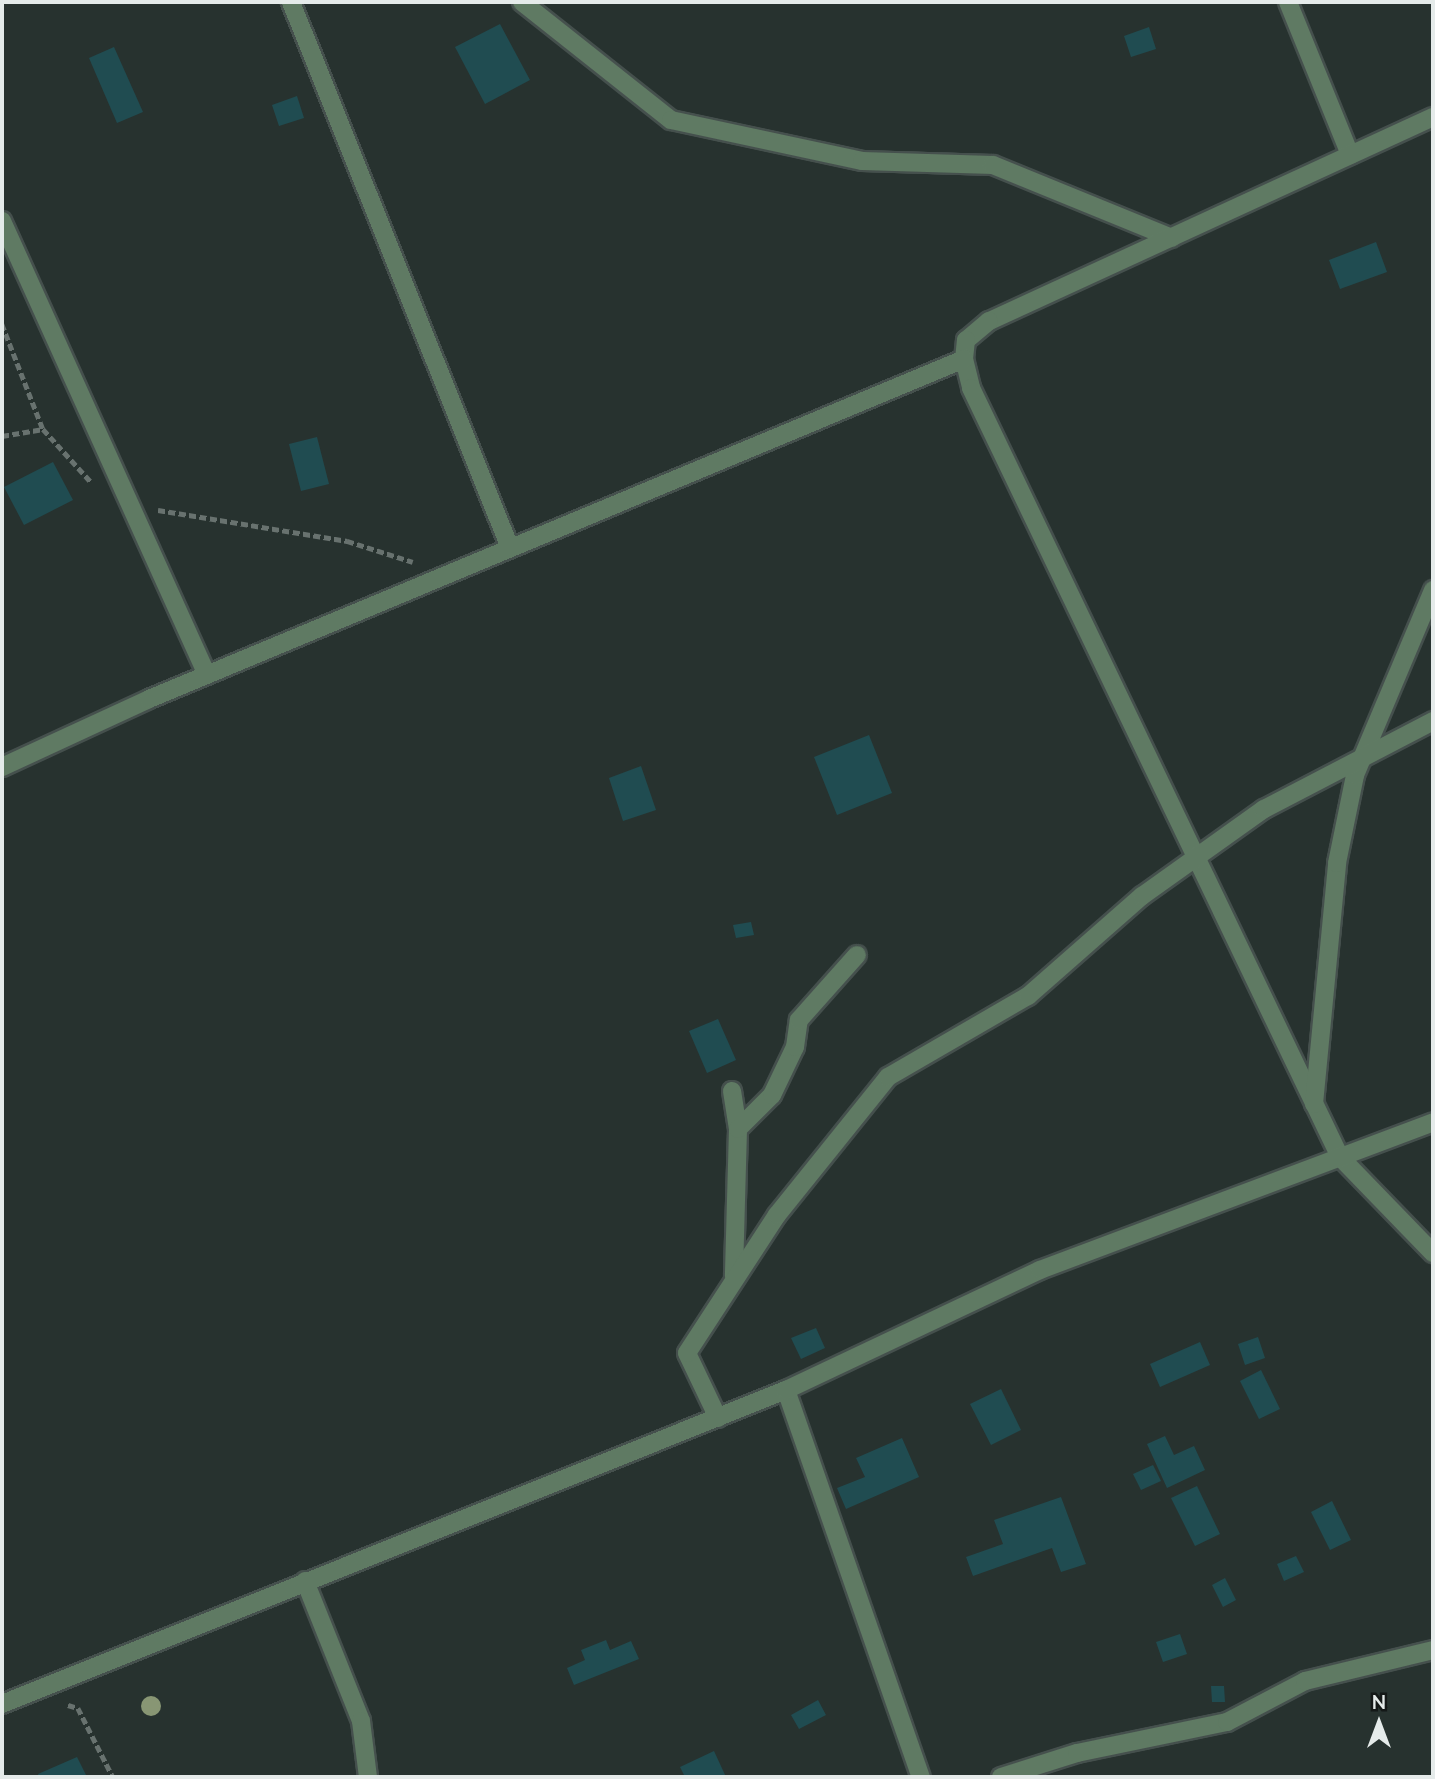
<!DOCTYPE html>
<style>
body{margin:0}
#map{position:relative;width:1435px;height:1779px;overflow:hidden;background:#27322f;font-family:Mulish,sans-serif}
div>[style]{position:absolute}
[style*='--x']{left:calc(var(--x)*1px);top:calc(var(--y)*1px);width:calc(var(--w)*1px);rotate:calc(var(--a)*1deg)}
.building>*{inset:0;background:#204c51}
.path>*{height:4.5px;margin-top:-2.25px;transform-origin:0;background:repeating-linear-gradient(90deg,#68726f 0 7px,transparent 0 10.5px)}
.roads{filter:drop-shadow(2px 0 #45504d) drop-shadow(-2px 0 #45504d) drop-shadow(0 2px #45504d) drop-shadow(0 -2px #45504d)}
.minor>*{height:18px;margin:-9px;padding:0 9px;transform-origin:9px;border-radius:9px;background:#5f7a63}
.trees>*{width:20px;height:20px;margin:-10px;border-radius:50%;background:#889674}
span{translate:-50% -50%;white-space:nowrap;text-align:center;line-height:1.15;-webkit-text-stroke:5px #141817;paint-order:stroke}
.frame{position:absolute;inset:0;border:4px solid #e5ebea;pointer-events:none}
.north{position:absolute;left:1344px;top:1688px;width:70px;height:70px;-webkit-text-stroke:5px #141817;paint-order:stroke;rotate:0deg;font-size:19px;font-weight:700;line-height:28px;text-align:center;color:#e5ebea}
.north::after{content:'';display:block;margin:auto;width:24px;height:32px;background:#e5ebea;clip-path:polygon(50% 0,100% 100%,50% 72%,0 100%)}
</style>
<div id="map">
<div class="building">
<i style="clip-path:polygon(500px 24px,530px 80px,485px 104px,455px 47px)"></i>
<i style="clip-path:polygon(1149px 27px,1156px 49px,1131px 57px,1124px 36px)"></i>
<i style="clip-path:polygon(114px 47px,143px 112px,117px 123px,89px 58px)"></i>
<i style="clip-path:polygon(297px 96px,304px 118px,279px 126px,272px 105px)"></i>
<i style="clip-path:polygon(1376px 242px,1387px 272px,1340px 289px,1329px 260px)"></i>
<i style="clip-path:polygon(317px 437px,329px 484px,301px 491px,289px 444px)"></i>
<i style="clip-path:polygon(53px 462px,73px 500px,24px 525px,4px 487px)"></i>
<i style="clip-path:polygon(869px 735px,892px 793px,837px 815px,814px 757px)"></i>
<i style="clip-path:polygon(641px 766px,656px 810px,623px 821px,609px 778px)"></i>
<i style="clip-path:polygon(751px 922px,754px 935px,736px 938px,733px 925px)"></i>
<i style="clip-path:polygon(718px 1019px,736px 1060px,707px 1073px,689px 1031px)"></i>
<i style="clip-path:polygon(816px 1328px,825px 1348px,801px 1359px,791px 1338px)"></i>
<i style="clip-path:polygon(1258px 1337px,1265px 1358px,1245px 1365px,1238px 1344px)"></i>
<i style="clip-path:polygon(1200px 1342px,1210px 1365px,1160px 1387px,1150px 1364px)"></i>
<i style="clip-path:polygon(1261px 1370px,1280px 1409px,1259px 1419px,1240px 1381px)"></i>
<i style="clip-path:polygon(1001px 1389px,1021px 1430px,991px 1445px,970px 1404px)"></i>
<i style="clip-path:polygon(1165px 1436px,1174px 1455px,1194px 1446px,1205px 1470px,1167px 1488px,1147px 1444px)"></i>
<i style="clip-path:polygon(902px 1438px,919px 1477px,846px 1509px,837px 1488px,865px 1477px,856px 1458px)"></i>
<i style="clip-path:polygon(1153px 1465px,1161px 1481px,1141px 1490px,1133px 1474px)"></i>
<i style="clip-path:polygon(1197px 1486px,1220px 1534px,1195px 1546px,1171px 1498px)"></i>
<i style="clip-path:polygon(1061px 1497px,1086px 1564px,1061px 1572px,1052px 1548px,973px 1576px,966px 1557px,1003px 1544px,994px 1520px)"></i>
<i style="clip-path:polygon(1332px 1501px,1351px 1540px,1330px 1550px,1311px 1512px)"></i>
<i style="clip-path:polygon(1296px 1556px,1304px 1572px,1284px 1581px,1277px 1564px)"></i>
<i style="clip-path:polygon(1225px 1578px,1236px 1600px,1223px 1607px,1212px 1585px)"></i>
<i style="clip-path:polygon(1180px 1634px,1187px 1654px,1163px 1662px,1156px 1642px)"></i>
<i style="clip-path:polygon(606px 1640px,610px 1650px,631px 1641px,639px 1659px,574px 1685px,567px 1668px,585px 1660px,581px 1650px)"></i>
<i style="clip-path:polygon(1211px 1686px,1224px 1686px,1225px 1702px,1212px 1702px)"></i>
<i style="clip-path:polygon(818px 1700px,826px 1715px,799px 1729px,791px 1715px)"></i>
<i style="clip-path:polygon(714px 1751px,726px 1777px,685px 1777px,680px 1767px)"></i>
<i style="clip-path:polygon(77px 1757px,87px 1777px,39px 1777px,38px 1774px)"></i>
</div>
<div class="path">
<i style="--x:2;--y:324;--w:113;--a:68.7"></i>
<i style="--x:43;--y:429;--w:72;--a:47.8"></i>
<i style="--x:2;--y:436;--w:42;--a:-9.7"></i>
<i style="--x:158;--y:510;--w:192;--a:9.3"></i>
<i style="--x:347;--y:541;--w:69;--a:17.7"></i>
<i style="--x:68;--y:1705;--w:10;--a:17"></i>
<i style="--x:78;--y:1708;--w:77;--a:63.1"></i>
</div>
<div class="roads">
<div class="minor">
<i style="--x:291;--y:2;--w:588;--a:68.14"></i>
<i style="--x:522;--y:2;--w:190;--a:38.4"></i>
<i style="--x:671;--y:120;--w:195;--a:12.1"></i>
<i style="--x:862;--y:161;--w:131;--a:1.7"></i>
<i style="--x:993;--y:165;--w:193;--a:22.2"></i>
<i style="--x:1288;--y:2;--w:165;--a:67.9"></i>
<i style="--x:1433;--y:117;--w:489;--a:155.3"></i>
<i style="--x:989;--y:321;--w:30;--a:140"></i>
<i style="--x:966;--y:340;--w:19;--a:96"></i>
<i style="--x:964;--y:359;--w:30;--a:76"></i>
<i style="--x:971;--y:388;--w:853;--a:64.37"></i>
<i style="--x:1340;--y:1157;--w:134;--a:45.9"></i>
<i style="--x:2;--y:221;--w:498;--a:65.7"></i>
<i style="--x:2;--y:767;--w:162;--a:-24.8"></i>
<i style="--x:149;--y:699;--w:883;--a:-22.64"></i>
<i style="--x:732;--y:1091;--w:38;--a:81"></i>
<i style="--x:738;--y:1129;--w:147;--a:91.6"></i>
<i style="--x:1314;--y:1104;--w:242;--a:-84.5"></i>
<i style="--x:1337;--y:863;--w:90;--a:-78.4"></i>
<i style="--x:1355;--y:775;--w:201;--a:-67.1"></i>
<i style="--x:738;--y:1129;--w:48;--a:-45"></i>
<i style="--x:772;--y:1095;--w:53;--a:-64.4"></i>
<i style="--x:795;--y:1047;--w:27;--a:-82"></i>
<i style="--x:799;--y:1020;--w:87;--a:-48.3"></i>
<i style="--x:786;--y:1390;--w:410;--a:70.8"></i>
<i style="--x:718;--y:1418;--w:72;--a:-115.5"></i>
<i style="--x:687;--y:1353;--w:165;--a:-56.9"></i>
<i style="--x:777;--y:1215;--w:177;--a:-51.2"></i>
<i style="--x:888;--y:1077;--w:162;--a:-30.1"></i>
<i style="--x:1028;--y:996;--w:152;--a:-41.3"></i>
<i style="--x:1142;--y:896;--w:150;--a:-35.5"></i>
<i style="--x:1264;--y:809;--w:191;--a:-27.5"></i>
<i style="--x:305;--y:1581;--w:151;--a:68.2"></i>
<i style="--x:361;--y:1721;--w:56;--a:82.9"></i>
<i style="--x:2;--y:1704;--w:845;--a:-21.83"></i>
<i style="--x:786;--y:1390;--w:281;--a:-25.3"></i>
<i style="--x:1040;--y:1270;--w:420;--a:-20.6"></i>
<i style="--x:1001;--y:1777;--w:80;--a:-17.5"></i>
<i style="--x:1077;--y:1753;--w:153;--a:-11.7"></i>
<i style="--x:1227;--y:1722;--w:88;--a:-27.7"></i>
<i style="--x:1305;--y:1681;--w:132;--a:-13.6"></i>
</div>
</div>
<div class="trees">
<i style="left:151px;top:1706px"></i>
</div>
<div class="frame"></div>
<div class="north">N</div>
</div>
